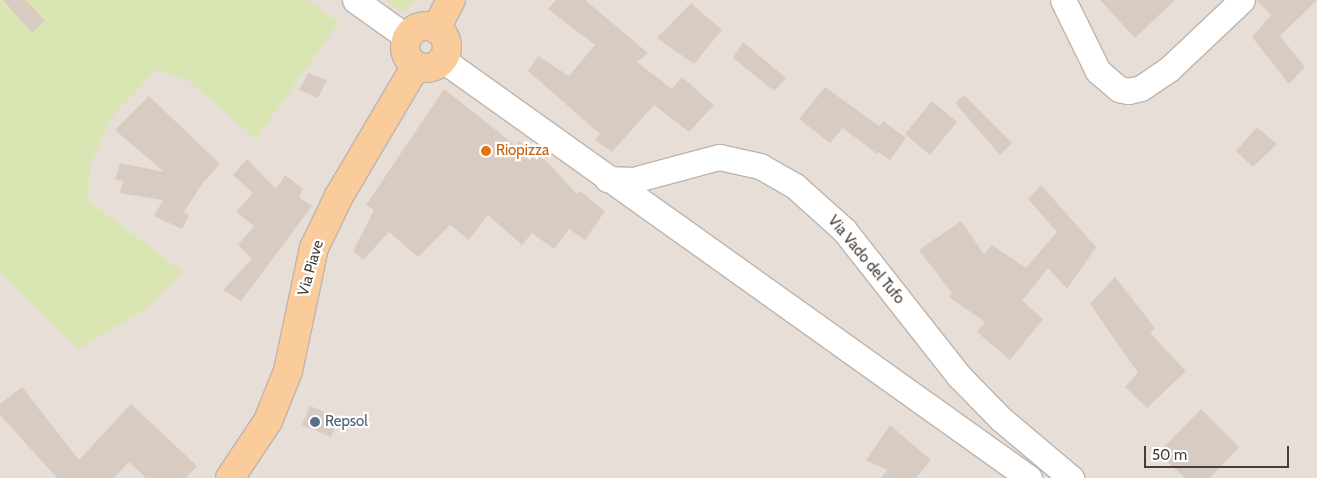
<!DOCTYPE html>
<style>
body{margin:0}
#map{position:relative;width:1317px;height:478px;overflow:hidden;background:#f4eee9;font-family:Cabin,sans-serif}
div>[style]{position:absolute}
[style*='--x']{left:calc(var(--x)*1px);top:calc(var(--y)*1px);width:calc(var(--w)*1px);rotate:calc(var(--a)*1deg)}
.residential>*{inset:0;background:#e7dfd7}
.green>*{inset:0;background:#d9e6b3}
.building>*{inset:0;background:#d8cbc2}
.roads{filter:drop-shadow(1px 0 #bfb4ac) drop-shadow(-1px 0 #bfb4ac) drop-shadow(0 1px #bfb4ac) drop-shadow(0 -1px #bfb4ac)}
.minor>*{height:25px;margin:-12.5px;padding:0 12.5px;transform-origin:12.5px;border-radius:12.5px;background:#fff}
.major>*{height:28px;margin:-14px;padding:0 14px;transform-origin:14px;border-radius:14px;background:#facc9c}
.major>.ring{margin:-14px;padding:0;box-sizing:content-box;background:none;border:28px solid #facc9c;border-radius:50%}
.dots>*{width:14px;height:14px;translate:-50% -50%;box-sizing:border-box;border:2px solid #fff;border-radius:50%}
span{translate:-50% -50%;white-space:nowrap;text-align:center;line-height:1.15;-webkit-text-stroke:4.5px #fff;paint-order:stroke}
.food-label{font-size:15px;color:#c56008}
.left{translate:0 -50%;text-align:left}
.street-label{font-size:15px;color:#473e37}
.service-label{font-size:15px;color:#4e5e75}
.scale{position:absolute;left:1144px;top:446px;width:145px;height:22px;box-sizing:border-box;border:2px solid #473e37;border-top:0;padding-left:6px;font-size:15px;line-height:18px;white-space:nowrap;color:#473e37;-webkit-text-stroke:4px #fff;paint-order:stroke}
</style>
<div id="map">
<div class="residential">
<i style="clip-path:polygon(0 0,1317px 0,1317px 478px,0 478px)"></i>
</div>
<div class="green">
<i style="clip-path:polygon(0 0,307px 0,339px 22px,256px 139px,187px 80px,156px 70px,112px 117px,90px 165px,88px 200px,183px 272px,143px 311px,78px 349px,0 273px)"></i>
<i style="clip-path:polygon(386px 0,415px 0,405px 13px)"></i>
</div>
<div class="building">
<i style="clip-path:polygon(3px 0,26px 0,45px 21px,32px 33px)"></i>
<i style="clip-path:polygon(556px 0,585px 0,648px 53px,637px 62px,672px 89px,682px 77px,714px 105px,689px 132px,654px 105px,612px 152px,595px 140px,600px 134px,528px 71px,538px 56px,569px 76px,595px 45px,548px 9px)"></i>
<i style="clip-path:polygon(1100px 0,1175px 0,1135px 38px)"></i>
<i style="clip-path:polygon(1256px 0,1317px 0,1280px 36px,1305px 67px,1289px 84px,1252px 37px,1271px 15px)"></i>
<i style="clip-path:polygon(691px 3px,722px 30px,694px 64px,657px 38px)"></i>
<i style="clip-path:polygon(743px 42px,786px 78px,774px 91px,733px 58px)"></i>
<i style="clip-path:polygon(308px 73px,327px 80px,318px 98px,299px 90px)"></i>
<i style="clip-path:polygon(825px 87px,879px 126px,883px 121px,906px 138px,890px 160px,879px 152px,877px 154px,843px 128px,830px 143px,799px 119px)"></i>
<i style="clip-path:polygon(444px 89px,515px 145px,519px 141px,548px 163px,577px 194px,580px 191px,605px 211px,585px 240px,569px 229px,554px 249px,532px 233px,522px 245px,488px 215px,469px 240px,450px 225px,418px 257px,389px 232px,363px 260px,353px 251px,374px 210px,366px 205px)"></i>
<i style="clip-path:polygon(964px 95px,1012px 143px,1000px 155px,955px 103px)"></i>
<i style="clip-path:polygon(149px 96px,220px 164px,202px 184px,184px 212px,189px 215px,182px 229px,154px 216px,163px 200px,119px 193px,124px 181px,115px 180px,120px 163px,164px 172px,115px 130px)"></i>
<i style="clip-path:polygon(932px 101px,957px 122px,930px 155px,905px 134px)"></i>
<i style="clip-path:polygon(1257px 127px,1277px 144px,1253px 167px,1236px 151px)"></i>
<i style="clip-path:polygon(247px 159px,276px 189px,285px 175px,303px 189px,299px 198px,312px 206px,241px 301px,223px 290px,252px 259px,238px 245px,254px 226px,236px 212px,253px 193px,233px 175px)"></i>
<i style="clip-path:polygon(1041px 185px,1096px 247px,1067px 289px,1048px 268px,1022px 301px,1043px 319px,1010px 360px,977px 332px,985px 322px,949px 297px,952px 293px,919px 250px,961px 221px,984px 254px,992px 245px,1026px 268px,1057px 232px,1028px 199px)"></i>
<i style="clip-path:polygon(1115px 277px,1155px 328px,1150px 333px,1186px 371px,1147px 408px,1125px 387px,1138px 373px,1090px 304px)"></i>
<i style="clip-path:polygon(22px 387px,79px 460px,131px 404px,197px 466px,186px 478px,146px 478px,129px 462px,114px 478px,57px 478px,0 415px,0 404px)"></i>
<i style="clip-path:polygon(310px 406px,339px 418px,331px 437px,302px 425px)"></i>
<i style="clip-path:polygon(1201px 409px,1239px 447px,1210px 478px,1185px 478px,1158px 453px)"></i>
<i style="clip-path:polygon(890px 425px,931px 460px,916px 478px,881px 478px,887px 470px,866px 460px)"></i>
</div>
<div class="roads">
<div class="minor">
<i style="--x:355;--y:0;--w:65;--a:35.6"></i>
<i style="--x:1063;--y:0;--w:79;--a:63.8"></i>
<i style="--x:1098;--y:71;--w:28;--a:41"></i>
<i style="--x:1119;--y:89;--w:9;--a:13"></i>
<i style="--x:1128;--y:91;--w:13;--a:-13"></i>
<i style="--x:1141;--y:88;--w:34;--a:-34"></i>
<i style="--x:1169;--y:69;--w:100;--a:-43.4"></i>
<i style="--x:443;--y:60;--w:720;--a:35.5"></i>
<i style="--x:607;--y:179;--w:26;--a:2"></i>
<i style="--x:633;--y:180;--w:89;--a:-15"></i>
<i style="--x:719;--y:157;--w:42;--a:12.4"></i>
<i style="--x:760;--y:166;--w:40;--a:29.7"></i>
<i style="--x:795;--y:186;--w:66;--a:41.9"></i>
<i style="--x:844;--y:230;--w:184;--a:51.8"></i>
<i style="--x:958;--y:375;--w:62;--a:45.7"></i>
<i style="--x:1001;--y:419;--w:92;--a:40.1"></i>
</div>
<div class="major">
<i class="ring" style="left:405px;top:26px;width:14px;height:14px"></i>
<i style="--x:436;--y:29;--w:33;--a:-63"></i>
<i style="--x:230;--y:478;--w:69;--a:-56.3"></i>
<i style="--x:268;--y:421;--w:54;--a:-68.2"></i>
<i style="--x:288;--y:371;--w:126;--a:-78.1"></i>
<i style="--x:314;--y:248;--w:58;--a:-64.3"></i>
<i style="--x:339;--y:196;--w:151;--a:-59.4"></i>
</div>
</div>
<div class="dots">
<i style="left:486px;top:151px;background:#e8710a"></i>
<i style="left:315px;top:422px;background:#5c6f8a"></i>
</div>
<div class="food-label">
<span class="left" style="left:496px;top:151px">Riopizza</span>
</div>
<div class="street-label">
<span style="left:866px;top:260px;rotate:50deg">Via Vado del Tufo</span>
<span style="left:311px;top:268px;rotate:-74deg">Via Piave</span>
</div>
<div class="service-label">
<span class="left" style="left:325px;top:422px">Repsol</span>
</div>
<div class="scale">50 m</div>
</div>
